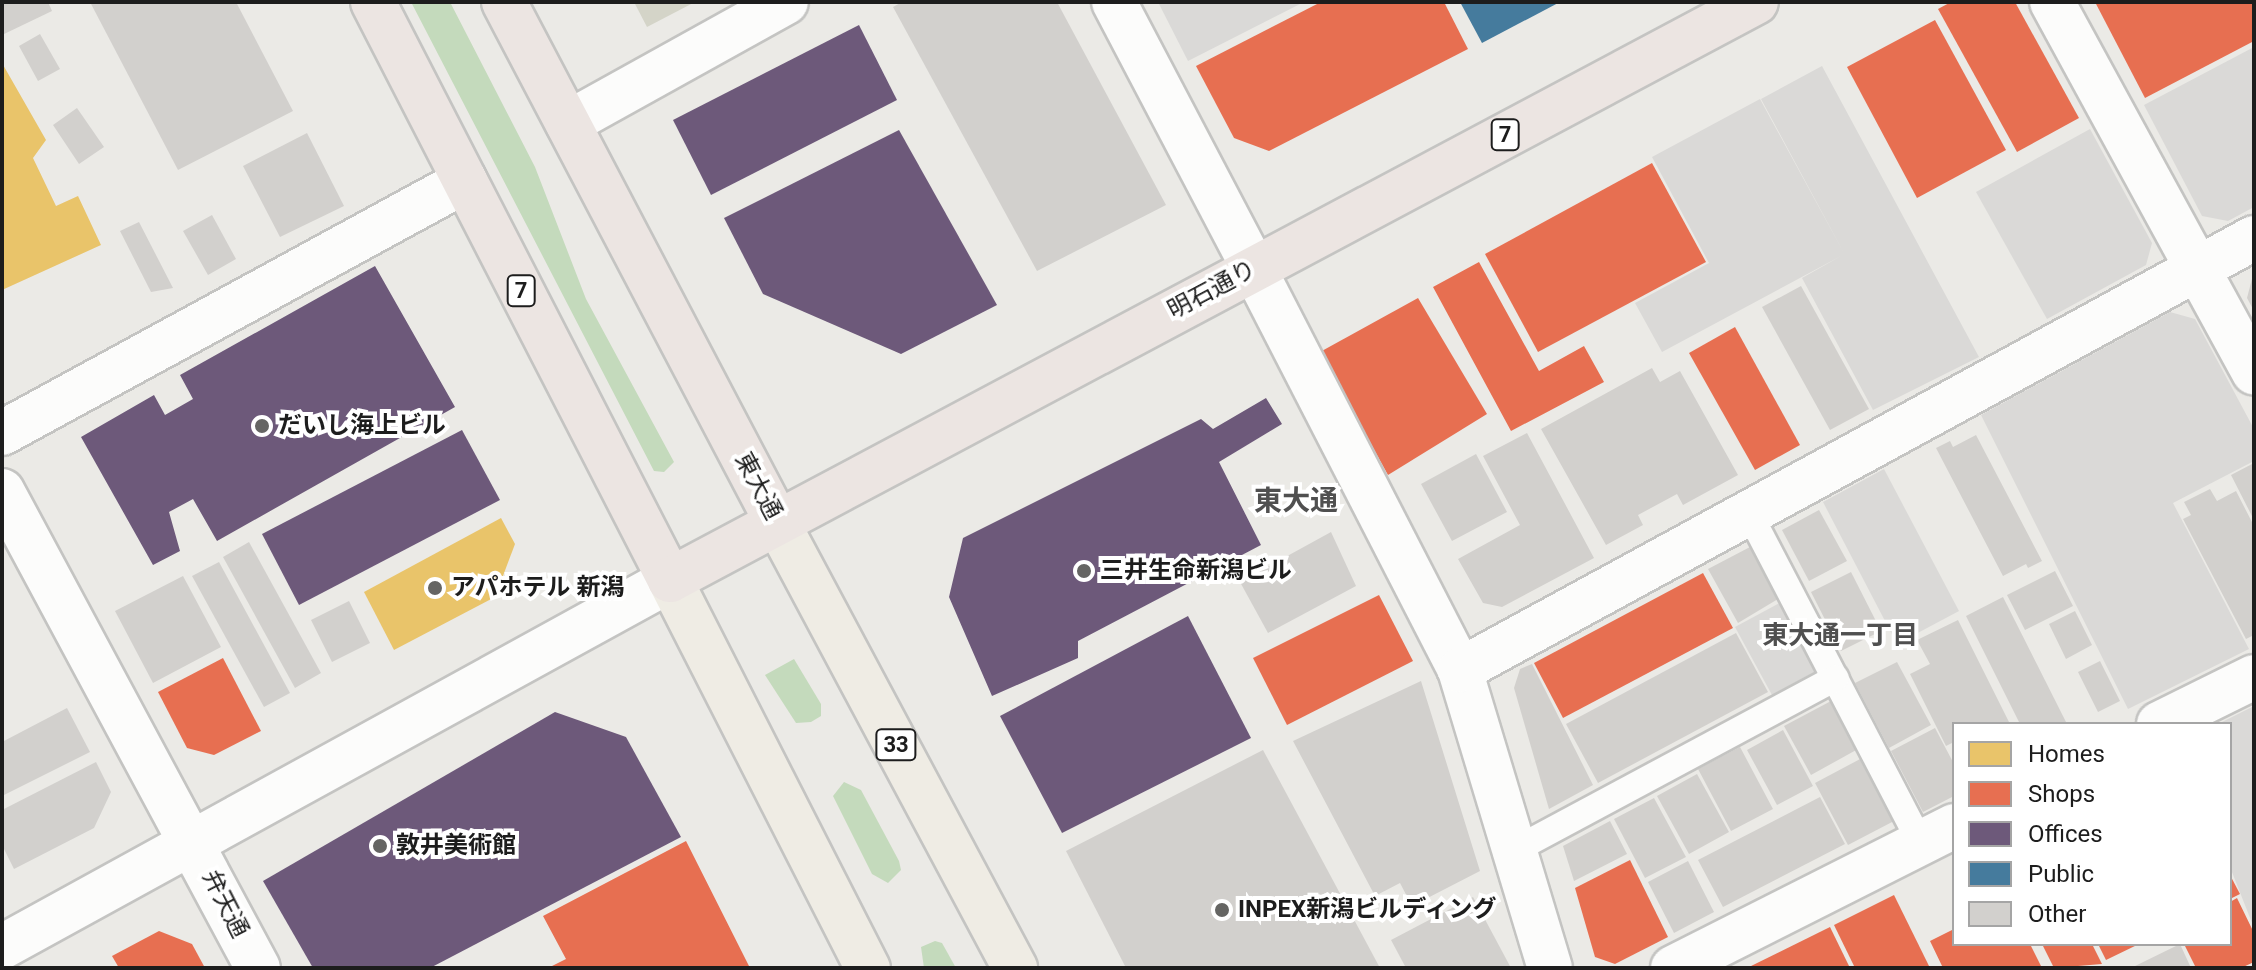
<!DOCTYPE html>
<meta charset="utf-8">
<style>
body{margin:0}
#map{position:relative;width:2256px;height:970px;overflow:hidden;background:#ebeae6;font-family:Roboto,"Noto Sans JP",sans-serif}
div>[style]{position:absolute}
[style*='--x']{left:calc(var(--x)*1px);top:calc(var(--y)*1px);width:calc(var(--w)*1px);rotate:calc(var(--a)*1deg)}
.residential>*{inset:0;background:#dad9d7}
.construction>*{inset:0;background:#d4d4c8}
.forest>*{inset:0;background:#c4dabc}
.homes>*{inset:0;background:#e9c46a}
.shops>*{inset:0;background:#e76f51}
.offices>*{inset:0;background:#6d597a}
.public>*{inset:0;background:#457b9d}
.building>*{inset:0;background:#d2d0cd}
.roads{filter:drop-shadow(2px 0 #c4c4c2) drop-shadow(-2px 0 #c4c4c2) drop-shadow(0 2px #c4c4c2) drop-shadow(0 -2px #c4c4c2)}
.service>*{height:26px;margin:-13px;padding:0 13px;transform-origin:13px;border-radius:13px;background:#fcfcfb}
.minor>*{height:44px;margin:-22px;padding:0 22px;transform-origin:22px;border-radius:22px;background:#fcfcfb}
.tertiary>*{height:44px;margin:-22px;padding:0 22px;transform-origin:22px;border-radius:22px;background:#fcfcfb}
.primary>*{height:44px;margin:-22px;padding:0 22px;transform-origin:22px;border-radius:22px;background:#efece4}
.trunk>*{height:44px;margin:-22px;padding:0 22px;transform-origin:22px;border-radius:22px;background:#ece5e2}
.dots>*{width:22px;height:22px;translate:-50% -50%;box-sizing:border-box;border:4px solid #fff;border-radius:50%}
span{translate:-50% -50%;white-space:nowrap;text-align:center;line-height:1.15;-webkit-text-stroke:8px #fff;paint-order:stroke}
.shield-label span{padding:2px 6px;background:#fff;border:2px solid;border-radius:6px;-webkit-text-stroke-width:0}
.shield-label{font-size:22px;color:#1d1d1d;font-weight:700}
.street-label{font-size:24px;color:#1d1d1d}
.poi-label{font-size:24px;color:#1d1d1d;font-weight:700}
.left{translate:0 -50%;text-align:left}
.neighbourhood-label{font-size:26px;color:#505050;font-weight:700}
.quarter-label{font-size:28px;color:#505050;font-weight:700}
.frame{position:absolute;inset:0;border:4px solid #1d1d1d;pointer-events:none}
.legend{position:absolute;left:1952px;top:722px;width:280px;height:224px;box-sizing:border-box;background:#fff;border:2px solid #a5a5a5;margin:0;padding:10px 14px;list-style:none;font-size:24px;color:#1d1d1d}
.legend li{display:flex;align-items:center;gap:16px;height:40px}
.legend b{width:40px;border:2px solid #a5a5a5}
</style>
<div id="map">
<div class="residential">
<i style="clip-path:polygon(1158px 2px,1304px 2px,1188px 61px)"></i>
<i style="clip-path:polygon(2254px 47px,2254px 207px,2228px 221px,2202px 216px,2144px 105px)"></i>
<i style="clip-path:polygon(1822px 66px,1979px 357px,1873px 410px,1802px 278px,1841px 256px,1662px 352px,1635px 303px,1709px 263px,1652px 157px,1760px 99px,1845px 255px,1761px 99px)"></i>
<i style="clip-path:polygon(2090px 129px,2152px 243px,2146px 265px,2047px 319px,1976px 192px)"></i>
<i style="clip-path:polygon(2170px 312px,2195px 319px,2254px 429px,2254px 461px,2173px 503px,2249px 649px,2128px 709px,1981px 415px)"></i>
<i style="clip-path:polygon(1884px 469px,1959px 611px,1897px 644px,1823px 502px)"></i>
<i style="clip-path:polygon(1783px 601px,1818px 670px,1772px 695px,1735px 627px)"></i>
<i style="clip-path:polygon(2254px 706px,2254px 928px,2230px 867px,2230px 724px,2218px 724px)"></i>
</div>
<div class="construction">
<i style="clip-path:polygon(634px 2px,695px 2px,647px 27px)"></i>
</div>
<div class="forest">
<i style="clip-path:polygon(411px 2px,450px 2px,535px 167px,586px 299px,674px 462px,664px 472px,654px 471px)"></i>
<i style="clip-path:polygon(794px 659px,821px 704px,821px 716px,811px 722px,796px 723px,765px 675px)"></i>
<i style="clip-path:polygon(844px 782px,861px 790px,899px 861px,901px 870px,888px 883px,872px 874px,833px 796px)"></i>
<i style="clip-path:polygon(935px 941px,942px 943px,956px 968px,924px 968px,921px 947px)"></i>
</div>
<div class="homes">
<i style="clip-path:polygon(2px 63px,46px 140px,33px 158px,56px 206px,78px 196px,101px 245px,2px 290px)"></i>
<i style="clip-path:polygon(501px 518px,515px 544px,495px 597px,394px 650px,364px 592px)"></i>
</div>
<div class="shops">
<i style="clip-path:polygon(1321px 2px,1444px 2px,1468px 49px,1269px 151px,1234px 138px,1196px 66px)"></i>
<i style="clip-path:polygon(1951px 2px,2015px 2px,2079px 118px,2017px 152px,1938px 9px)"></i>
<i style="clip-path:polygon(2095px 2px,2254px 2px,2254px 41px,2145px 98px)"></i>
<i style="clip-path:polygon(1935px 20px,2006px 150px,1917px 198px,1847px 67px)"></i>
<i style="clip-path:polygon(1652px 163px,1706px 262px,1538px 352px,1485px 254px)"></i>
<i style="clip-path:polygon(1479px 262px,1539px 371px,1584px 346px,1604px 382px,1511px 431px,1433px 287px)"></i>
<i style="clip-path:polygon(1418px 298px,1487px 414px,1388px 475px,1320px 352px)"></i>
<i style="clip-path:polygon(1735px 327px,1800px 445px,1755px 470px,1689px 353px)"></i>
<i style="clip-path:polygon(1703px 573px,1733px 628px,1563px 718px,1534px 663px)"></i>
<i style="clip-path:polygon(1379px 595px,1413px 661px,1287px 725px,1253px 658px)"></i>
<i style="clip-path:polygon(223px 658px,261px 731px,214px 755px,187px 748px,158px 692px)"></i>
<i style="clip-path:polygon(686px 841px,750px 968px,548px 968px,566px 959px,543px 916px)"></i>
<i style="clip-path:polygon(1630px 860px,1668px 937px,1615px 964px,1595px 957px,1575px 888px)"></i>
<i style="clip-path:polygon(2230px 875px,2240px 894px,2230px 899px)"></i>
<i style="clip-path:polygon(1894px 895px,1930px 968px,1855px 968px,1834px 925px)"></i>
<i style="clip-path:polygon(2237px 898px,2254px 933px,2254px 962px,2241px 968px,2196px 968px,2184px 944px,2230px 944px,2230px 902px)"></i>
<i style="clip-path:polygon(1830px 927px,1850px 968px,1747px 968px)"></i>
<i style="clip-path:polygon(1954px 929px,1954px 944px,2030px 944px,2042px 968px,1943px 968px,1930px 941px)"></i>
<i style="clip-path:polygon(159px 931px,192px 944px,205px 968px,119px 968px,112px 956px)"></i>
<i style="clip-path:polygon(2042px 944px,2092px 944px,2102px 964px,2054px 968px)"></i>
<i style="clip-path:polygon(2098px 944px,2139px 944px,2106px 960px)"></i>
</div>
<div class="offices">
<i style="clip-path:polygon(859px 25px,897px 100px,711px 195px,673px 120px)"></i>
<i style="clip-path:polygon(899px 130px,997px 305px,901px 354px,763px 294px,724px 218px)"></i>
<i style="clip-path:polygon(375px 266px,455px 407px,217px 541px,193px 499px,169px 512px,180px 551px,153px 565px,81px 437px,154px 395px,165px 415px,193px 399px,180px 375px)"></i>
<i style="clip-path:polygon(1266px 398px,1282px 424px,1219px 462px,1261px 545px,1078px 641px,1078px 658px,992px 696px,949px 597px,963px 538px,1201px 419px,1213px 429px)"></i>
<i style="clip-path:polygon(462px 430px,500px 500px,299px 605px,262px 534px)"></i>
<i style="clip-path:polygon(1188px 616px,1251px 738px,1062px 833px,1000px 716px)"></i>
<i style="clip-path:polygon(555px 712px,626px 737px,681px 837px,430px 968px,313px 968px,263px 881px)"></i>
</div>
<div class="public">
<i style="clip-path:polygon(1460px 2px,1560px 2px,1482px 43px)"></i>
</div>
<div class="building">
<i style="clip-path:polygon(2px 2px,48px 2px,52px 11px,2px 35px)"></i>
<i style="clip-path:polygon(90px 2px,236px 2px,293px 111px,178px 170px)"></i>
<i style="clip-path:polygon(902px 2px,1057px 2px,1166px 205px,1037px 271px,893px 7px)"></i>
<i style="clip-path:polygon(40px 34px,60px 69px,38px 81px,19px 46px)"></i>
<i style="clip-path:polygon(77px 108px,104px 147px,79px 164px,53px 125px)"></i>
<i style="clip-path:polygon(307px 133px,344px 206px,280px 237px,243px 166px)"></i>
<i style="clip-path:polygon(212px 215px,236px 259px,208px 275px,183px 231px)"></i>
<i style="clip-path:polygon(139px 222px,173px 288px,151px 292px,120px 231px)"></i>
<i style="clip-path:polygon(2253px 275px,2254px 275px,2254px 311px,2247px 298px)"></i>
<i style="clip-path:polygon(1801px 286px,1869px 409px,1830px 430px,1762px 307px)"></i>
<i style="clip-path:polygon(1652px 368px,1660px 382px,1680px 371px,1738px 475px,1683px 505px,1677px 494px,1638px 515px,1643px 525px,1606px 545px,1541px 429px)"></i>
<i style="clip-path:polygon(1527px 433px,1594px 558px,1502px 607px,1483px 603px,1458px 559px,1520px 525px,1483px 456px)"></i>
<i style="clip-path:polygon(1976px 435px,2042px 561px,2028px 568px,2026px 564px,2003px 576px,1936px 448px,1950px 441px,1953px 447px)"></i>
<i style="clip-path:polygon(1476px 454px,1507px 512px,1452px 541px,1421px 484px)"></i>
<i style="clip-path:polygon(2254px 463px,2254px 520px,2231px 475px)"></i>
<i style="clip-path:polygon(2210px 489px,2217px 501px,2236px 491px,2254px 526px,2254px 635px,2246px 639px,2183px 519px,2191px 515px,2184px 502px)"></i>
<i style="clip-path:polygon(1819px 510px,1847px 561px,1809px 581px,1782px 530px)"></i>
<i style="clip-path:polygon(1331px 532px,1356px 586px,1268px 633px,1240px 582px)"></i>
<i style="clip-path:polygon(249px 542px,321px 673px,295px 688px,223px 557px)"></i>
<i style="clip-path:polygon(1750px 547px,1778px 599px,1738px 623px,1708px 569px)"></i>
<i style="clip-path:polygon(219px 562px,290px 693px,264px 707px,192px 576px)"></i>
<i style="clip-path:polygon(2055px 571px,2073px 606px,2025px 630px,2007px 595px)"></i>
<i style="clip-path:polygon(1851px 572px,1881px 631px,1841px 651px,1811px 592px)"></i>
<i style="clip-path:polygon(183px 576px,221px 647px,153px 683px,115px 611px)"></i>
<i style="clip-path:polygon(2003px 597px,2067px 724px,2020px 724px,1966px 616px)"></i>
<i style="clip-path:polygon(349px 601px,370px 643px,332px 662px,311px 620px)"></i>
<i style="clip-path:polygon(2075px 611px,2092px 645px,2066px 659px,2049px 624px)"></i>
<i style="clip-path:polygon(1958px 620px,2010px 724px,1954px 724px,1954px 742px,1946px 746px,1910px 674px,1930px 664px,1917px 640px)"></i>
<i style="clip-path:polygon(1736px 633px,1768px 692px,1598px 783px,1566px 724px)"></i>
<i style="clip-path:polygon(2100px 661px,2120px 701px,2098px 712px,2078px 672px)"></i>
<i style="clip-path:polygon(1897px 662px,1931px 725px,1889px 748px,1855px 683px)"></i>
<i style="clip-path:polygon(1532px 664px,1593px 785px,1549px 809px,1514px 688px,1520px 669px)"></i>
<i style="clip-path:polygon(1421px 681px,1480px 871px,1412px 906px,1400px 883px,1375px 896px,1293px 741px)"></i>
<i style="clip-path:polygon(1831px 701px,1858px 749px,1811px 775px,1784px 726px)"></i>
<i style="clip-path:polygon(67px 708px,90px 752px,2px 796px,2px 742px)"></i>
<i style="clip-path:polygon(1935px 728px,1954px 764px,1954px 796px,1923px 812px,1891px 751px)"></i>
<i style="clip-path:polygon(1783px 730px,1813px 786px,1777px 805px,1747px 750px)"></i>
<i style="clip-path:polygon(1740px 747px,1773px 809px,1731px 831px,1698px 769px)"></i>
<i style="clip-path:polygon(1263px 750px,1380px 968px,1126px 968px,1066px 851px)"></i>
<i style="clip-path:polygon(1862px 758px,1894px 821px,1848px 845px,1815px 783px)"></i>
<i style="clip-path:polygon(96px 762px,111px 792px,94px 828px,14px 869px,2px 845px,2px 810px)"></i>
<i style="clip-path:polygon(1697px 774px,1729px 832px,1689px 854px,1657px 796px)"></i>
<i style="clip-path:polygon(1820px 797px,1845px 844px,1723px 907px,1698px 860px)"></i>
<i style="clip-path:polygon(1654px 798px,1686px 857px,1645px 878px,1614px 819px)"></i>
<i style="clip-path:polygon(1610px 821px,1627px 854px,1574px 881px,1563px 846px)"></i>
<i style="clip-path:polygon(1688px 861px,1714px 912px,1674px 933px,1648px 882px)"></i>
<i style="clip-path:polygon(1473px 897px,1511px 968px,1406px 968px,1391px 940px)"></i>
<i style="clip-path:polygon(2180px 944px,2191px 968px,2131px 968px)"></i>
</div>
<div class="roads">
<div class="service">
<i style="--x:1750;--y:515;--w:370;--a:62.5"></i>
<i style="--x:1513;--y:851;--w:366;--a:-28.2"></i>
</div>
<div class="minor">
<i style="--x:2052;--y:2;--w:422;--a:61.4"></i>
<i style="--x:568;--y:123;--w:249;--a:-29"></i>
<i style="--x:1253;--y:267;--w:453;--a:62.8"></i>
<i style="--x:1460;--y:670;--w:311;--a:73.2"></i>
<i style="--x:2;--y:433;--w:527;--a:-28.56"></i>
<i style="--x:2;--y:491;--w:541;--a:61.78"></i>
<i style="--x:1460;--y:670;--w:904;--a:-28.55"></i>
<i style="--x:2159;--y:724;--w:106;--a:-26.3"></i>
<i style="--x:1673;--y:968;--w:315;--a:-26.8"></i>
</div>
<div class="tertiary">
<i style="--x:1114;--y:2;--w:299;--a:62.3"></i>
<i style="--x:2;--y:947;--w:762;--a:-28.78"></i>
</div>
<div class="primary">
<i style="--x:777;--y:522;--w:506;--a:61.91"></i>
<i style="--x:670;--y:580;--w:436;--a:63"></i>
</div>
<div class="trunk">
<i style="--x:373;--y:2;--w:650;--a:62.8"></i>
<i style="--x:670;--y:580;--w:1230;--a:-28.02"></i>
<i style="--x:504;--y:2;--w:587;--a:62.3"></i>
</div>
</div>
<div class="dots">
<i style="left:262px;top:426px;background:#656563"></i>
<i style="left:1084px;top:571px;background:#656563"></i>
<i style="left:435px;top:588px;background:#656563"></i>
<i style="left:380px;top:846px;background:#656563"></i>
<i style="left:1222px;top:910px;background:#656563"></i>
</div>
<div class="shield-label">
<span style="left:1505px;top:135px">7</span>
<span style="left:521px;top:291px">7</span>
<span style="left:896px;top:745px">33</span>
</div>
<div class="street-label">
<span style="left:1212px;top:290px;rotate:-28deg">明石通り</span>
<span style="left:758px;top:486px;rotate:62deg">東大通</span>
<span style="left:225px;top:904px;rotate:63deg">弁天通</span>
</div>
<div class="poi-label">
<span class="left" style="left:278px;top:426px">だいし海上ビル</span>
<span class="left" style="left:1100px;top:571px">三井生命新潟ビル</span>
<span class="left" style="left:451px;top:588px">アパホテル 新潟</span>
<span class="left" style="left:396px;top:846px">敦井美術館</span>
<span class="left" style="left:1238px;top:910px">INPEX新潟ビルディング</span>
</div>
<div class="neighbourhood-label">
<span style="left:1840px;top:636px">東大通一丁目</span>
</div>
<div class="quarter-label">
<span style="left:1296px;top:501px">東大通</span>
</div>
<div class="frame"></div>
<ul class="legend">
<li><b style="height:22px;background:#e9c46a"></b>Homes</li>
<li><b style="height:22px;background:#e76f51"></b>Shops</li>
<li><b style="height:22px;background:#6d597a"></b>Offices</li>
<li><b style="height:22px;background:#457b9d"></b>Public</li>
<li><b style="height:22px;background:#d2d0cd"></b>Other</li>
</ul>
</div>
